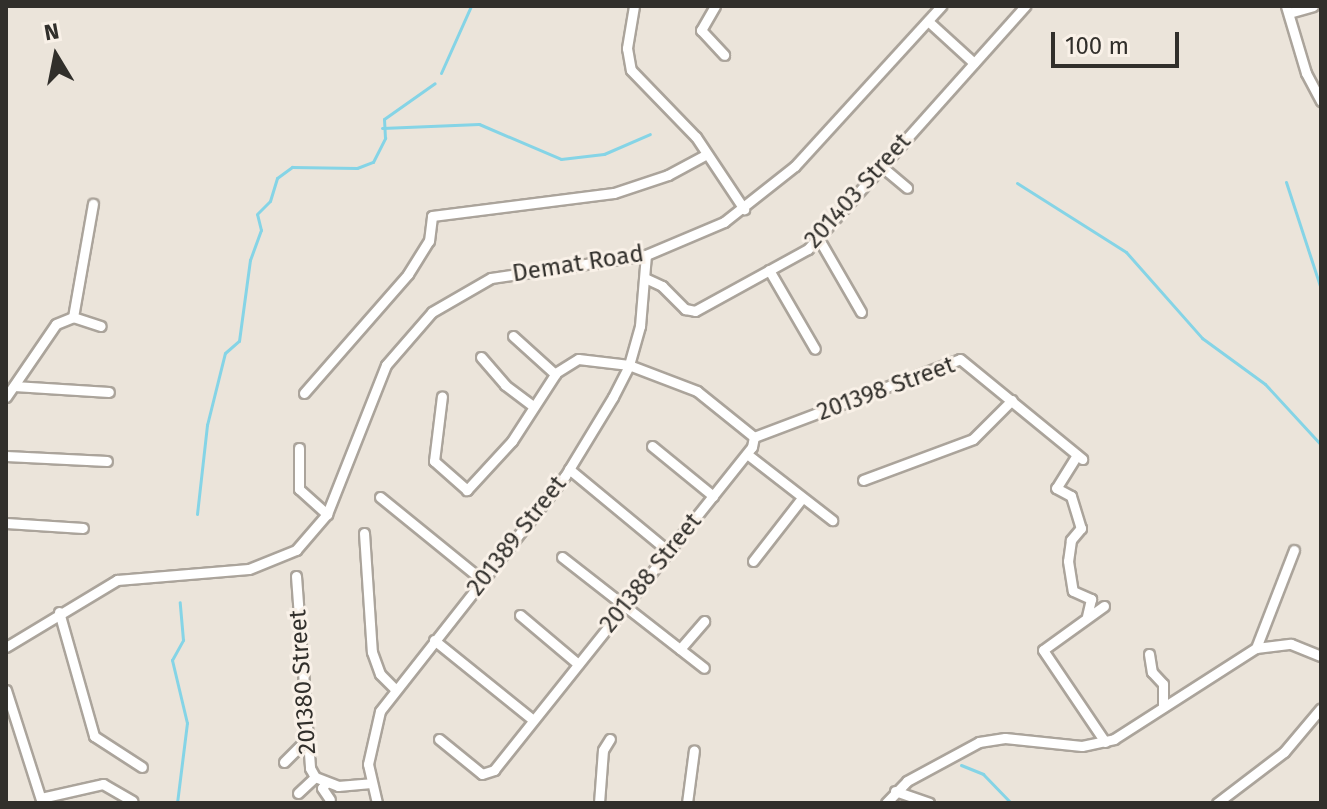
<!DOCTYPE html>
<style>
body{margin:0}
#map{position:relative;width:1327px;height:809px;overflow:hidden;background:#ebe4da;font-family:"Fira Sans",sans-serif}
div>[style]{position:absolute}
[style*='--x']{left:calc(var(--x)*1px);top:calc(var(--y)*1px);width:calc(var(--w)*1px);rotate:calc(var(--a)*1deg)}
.stream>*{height:3px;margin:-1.5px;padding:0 1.5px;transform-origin:1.5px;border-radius:1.5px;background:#85d4e6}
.roads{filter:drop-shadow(2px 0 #aba49b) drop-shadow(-2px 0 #aba49b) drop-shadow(0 2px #aba49b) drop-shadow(0 -2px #aba49b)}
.minor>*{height:9px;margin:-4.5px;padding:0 4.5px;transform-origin:4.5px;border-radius:4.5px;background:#fff}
span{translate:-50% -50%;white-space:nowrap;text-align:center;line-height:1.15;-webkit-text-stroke:6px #f9f1e8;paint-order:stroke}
.street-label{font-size:24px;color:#312f2b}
.frame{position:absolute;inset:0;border:8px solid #312f2b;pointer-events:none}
.north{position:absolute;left:16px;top:16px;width:80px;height:80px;-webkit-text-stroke:6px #f9f1e8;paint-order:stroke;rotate:350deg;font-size:22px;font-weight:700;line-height:32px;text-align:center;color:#312f2b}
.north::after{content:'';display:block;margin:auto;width:28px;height:36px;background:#312f2b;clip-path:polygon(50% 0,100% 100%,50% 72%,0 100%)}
.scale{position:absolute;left:1051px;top:32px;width:128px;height:36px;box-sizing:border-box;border:4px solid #312f2b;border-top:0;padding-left:10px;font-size:24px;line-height:28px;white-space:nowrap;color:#312f2b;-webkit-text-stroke:6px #f9f1e8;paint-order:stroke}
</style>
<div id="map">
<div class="stream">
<i style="--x:441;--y:73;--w:73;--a:-65.9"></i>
<i style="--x:382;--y:128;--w:97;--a:-2.4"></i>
<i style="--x:479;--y:124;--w:89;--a:23.1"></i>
<i style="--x:561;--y:159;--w:43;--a:-6.6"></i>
<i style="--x:604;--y:154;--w:50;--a:-23.5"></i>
<i style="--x:1286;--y:182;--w:113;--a:71.9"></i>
<i style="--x:1017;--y:183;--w:129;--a:32.3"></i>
<i style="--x:1126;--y:252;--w:115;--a:48.5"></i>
<i style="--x:1202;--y:338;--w:78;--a:36.1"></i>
<i style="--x:1265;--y:384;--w:83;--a:47.4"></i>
<i style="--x:197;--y:514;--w:90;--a:-83.6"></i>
<i style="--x:207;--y:425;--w:74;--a:-76"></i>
<i style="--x:225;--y:353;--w:18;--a:-41"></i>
<i style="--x:239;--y:341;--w:82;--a:-82.3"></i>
<i style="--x:250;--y:260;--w:32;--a:-70"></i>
<i style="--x:261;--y:230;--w:16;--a:-104"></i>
<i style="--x:257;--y:214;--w:18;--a:-45"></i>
<i style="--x:270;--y:201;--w:24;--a:-73"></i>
<i style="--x:277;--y:178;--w:19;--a:-36"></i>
<i style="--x:292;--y:167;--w:65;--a:0.9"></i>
<i style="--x:357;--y:168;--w:17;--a:-21"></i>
<i style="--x:373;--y:162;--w:27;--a:-63"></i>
<i style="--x:385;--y:138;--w:19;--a:-93"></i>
<i style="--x:384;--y:119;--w:62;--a:-35.2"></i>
<i style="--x:961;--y:765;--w:24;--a:22"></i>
<i style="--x:983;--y:774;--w:40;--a:46"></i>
<i style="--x:177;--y:803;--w:81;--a:-82.9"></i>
<i style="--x:187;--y:723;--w:65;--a:-103.4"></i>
<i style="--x:172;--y:660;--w:23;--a:-61"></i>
<i style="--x:183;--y:640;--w:38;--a:-95"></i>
</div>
<div class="roads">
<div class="minor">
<i style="--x:634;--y:6;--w:43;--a:99.5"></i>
<i style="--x:627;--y:48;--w:22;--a:80"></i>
<i style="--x:631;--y:70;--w:93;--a:45.9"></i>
<i style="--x:696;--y:137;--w:87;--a:56.3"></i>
<i style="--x:715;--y:6;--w:28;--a:120"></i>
<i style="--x:701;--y:30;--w:34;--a:47"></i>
<i style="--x:1286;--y:6;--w:70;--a:73.4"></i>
<i style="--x:1306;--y:73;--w:32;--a:62"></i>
<i style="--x:1289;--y:13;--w:25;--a:-16"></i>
<i style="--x:928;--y:21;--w:62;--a:42.4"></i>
<i style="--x:881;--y:166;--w:34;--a:40"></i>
<i style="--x:820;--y:241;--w:82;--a:60"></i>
<i style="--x:769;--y:270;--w:91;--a:59.8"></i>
<i style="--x:645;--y:278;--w:19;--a:25"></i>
<i style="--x:662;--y:286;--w:33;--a:45"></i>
<i style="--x:685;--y:309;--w:10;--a:11"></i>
<i style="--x:695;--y:311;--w:129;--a:-28.8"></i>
<i style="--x:808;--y:249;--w:326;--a:-48.2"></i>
<i style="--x:73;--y:317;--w:115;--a:-80"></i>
<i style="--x:513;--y:336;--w:57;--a:42.1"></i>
<i style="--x:481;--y:357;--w:37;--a:49"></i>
<i style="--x:505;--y:385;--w:36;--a:37"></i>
<i style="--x:14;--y:386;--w:95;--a:3.6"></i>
<i style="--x:304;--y:393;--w:158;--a:-48.8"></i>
<i style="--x:408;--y:274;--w:39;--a:-58"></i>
<i style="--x:429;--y:241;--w:25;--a:-83"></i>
<i style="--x:432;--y:216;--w:183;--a:-7.2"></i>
<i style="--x:614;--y:193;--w:57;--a:-18.4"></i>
<i style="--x:668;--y:175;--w:44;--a:-28.3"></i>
<i style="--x:6;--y:397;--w:88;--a:-55.6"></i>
<i style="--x:56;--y:324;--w:18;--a:-22"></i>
<i style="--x:73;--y:317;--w:29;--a:18"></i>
<i style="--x:754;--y:437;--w:220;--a:-20.7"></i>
<i style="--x:960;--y:359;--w:158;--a:39.3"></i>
<i style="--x:652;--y:446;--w:79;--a:39.3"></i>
<i style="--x:299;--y:448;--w:41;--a:90"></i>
<i style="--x:299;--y:489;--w:38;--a:42"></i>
<i style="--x:747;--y:454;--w:108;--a:37.8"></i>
<i style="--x:1077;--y:455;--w:39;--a:122"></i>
<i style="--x:1056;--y:488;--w:17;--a:28"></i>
<i style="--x:1071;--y:496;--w:34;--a:73"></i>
<i style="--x:1081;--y:528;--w:16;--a:130"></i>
<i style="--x:1071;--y:540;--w:21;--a:98"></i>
<i style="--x:1068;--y:561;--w:30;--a:81"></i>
<i style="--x:1073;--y:591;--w:20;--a:24"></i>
<i style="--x:1091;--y:599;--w:18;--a:103"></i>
<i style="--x:6;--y:456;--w:101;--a:2.8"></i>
<i style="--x:569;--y:469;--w:129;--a:39.6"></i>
<i style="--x:863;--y:480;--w:117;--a:-20.4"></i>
<i style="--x:973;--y:439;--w:55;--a:-45"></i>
<i style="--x:380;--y:497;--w:132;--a:39.1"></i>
<i style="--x:6;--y:523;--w:77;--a:3.7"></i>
<i style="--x:364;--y:533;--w:119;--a:86.2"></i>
<i style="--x:372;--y:652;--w:23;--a:70"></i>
<i style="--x:380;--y:674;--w:21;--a:45"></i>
<i style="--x:562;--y:557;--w:180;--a:38"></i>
<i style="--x:753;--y:561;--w:80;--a:-52.1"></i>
<i style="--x:296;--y:576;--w:193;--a:85.8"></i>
<i style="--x:310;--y:768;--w:10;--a:61"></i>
<i style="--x:315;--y:777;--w:25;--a:21"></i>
<i style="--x:338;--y:786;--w:33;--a:-5"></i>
<i style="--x:1104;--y:606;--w:75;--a:144.2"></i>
<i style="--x:1043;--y:650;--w:111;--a:56"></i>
<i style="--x:59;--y:612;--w:129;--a:74.2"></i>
<i style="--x:94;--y:736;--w:57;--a:32.9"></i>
<i style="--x:520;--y:615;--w:76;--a:40.2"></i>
<i style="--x:434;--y:640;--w:127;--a:38.9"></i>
<i style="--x:6;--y:647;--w:130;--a:-31.1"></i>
<i style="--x:117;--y:580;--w:132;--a:-4.8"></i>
<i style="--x:249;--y:569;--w:51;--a:-22"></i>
<i style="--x:296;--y:550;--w:48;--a:-49.3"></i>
<i style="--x:327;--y:514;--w:160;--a:-68.4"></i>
<i style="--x:386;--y:365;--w:70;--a:-49"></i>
<i style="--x:432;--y:312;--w:68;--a:-30"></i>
<i style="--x:491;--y:278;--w:157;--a:-8.4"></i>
<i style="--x:646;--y:255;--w:85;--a:-22.9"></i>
<i style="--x:724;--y:222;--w:90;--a:-38.3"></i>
<i style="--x:795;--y:166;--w:217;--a:-47.6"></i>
<i style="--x:1256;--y:648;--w:105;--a:-68.8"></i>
<i style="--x:680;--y:649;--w:37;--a:-49"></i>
<i style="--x:1149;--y:654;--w:18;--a:81"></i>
<i style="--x:1152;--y:672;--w:16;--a:47"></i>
<i style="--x:1163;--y:684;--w:23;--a:90"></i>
<i style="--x:6;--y:690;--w:119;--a:72.3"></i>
<i style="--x:439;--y:739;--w:55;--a:39.1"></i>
<i style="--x:482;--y:774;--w:13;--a:-18"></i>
<i style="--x:494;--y:770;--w:413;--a:-51.4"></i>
<i style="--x:752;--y:447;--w:10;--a:-79"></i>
<i style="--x:754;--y:437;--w:73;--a:-141.1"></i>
<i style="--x:697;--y:391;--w:73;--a:-159.1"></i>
<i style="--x:629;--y:365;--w:51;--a:-173.3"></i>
<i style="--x:578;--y:359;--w:26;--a:148"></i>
<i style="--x:556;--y:373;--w:81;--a:122.9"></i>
<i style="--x:512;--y:441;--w:67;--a:132.6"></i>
<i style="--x:467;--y:490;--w:44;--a:-138.7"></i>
<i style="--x:434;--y:461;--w:65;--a:-83"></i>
<i style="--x:284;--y:762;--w:30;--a:-45"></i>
<i style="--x:326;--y:783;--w:6;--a:129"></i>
<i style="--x:322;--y:788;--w:14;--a:56"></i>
<i style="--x:895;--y:791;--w:36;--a:19"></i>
<i style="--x:298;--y:793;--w:23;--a:-43"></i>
<i style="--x:41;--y:798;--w:64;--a:-12.7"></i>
<i style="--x:103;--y:784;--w:34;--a:30"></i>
<i style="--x:377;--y:803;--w:40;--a:-103"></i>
<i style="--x:368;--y:764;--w:54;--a:-77.2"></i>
<i style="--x:380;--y:711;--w:299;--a:-51.8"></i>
<i style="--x:565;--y:476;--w:92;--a:-58.7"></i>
<i style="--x:613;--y:397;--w:36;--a:-63"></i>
<i style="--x:629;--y:365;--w:41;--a:-74.2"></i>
<i style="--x:640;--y:326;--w:71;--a:-85.2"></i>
<i style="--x:599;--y:803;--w:53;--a:-85.7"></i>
<i style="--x:603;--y:750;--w:13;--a:-58"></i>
<i style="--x:687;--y:803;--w:53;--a:-82.5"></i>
<i style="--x:886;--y:803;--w:30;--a:-46"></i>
<i style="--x:907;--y:781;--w:82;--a:-28.4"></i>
<i style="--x:979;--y:742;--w:26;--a:-9"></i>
<i style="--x:1005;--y:738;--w:77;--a:5.9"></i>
<i style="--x:1082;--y:746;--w:33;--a:-12"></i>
<i style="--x:1114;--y:739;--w:169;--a:-32.7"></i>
<i style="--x:1256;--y:648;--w:35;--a:-7"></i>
<i style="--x:1291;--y:644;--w:32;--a:22"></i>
<i style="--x:1217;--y:803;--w:84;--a:-37.3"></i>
<i style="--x:1284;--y:752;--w:57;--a:-49.9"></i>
</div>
</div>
<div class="street-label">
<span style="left:858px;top:191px;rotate:-48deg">201403 Street</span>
<span style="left:578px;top:264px;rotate:-9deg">Demat Road</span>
<span style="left:886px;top:389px;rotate:-20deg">201398 Street</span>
<span style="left:517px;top:536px;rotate:-52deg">201389 Street</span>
<span style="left:651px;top:573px;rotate:-51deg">201388 Street</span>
<span style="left:303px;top:682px;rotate:-94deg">201380 Street</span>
</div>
<div class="frame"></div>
<div class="north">N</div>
<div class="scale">100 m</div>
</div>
